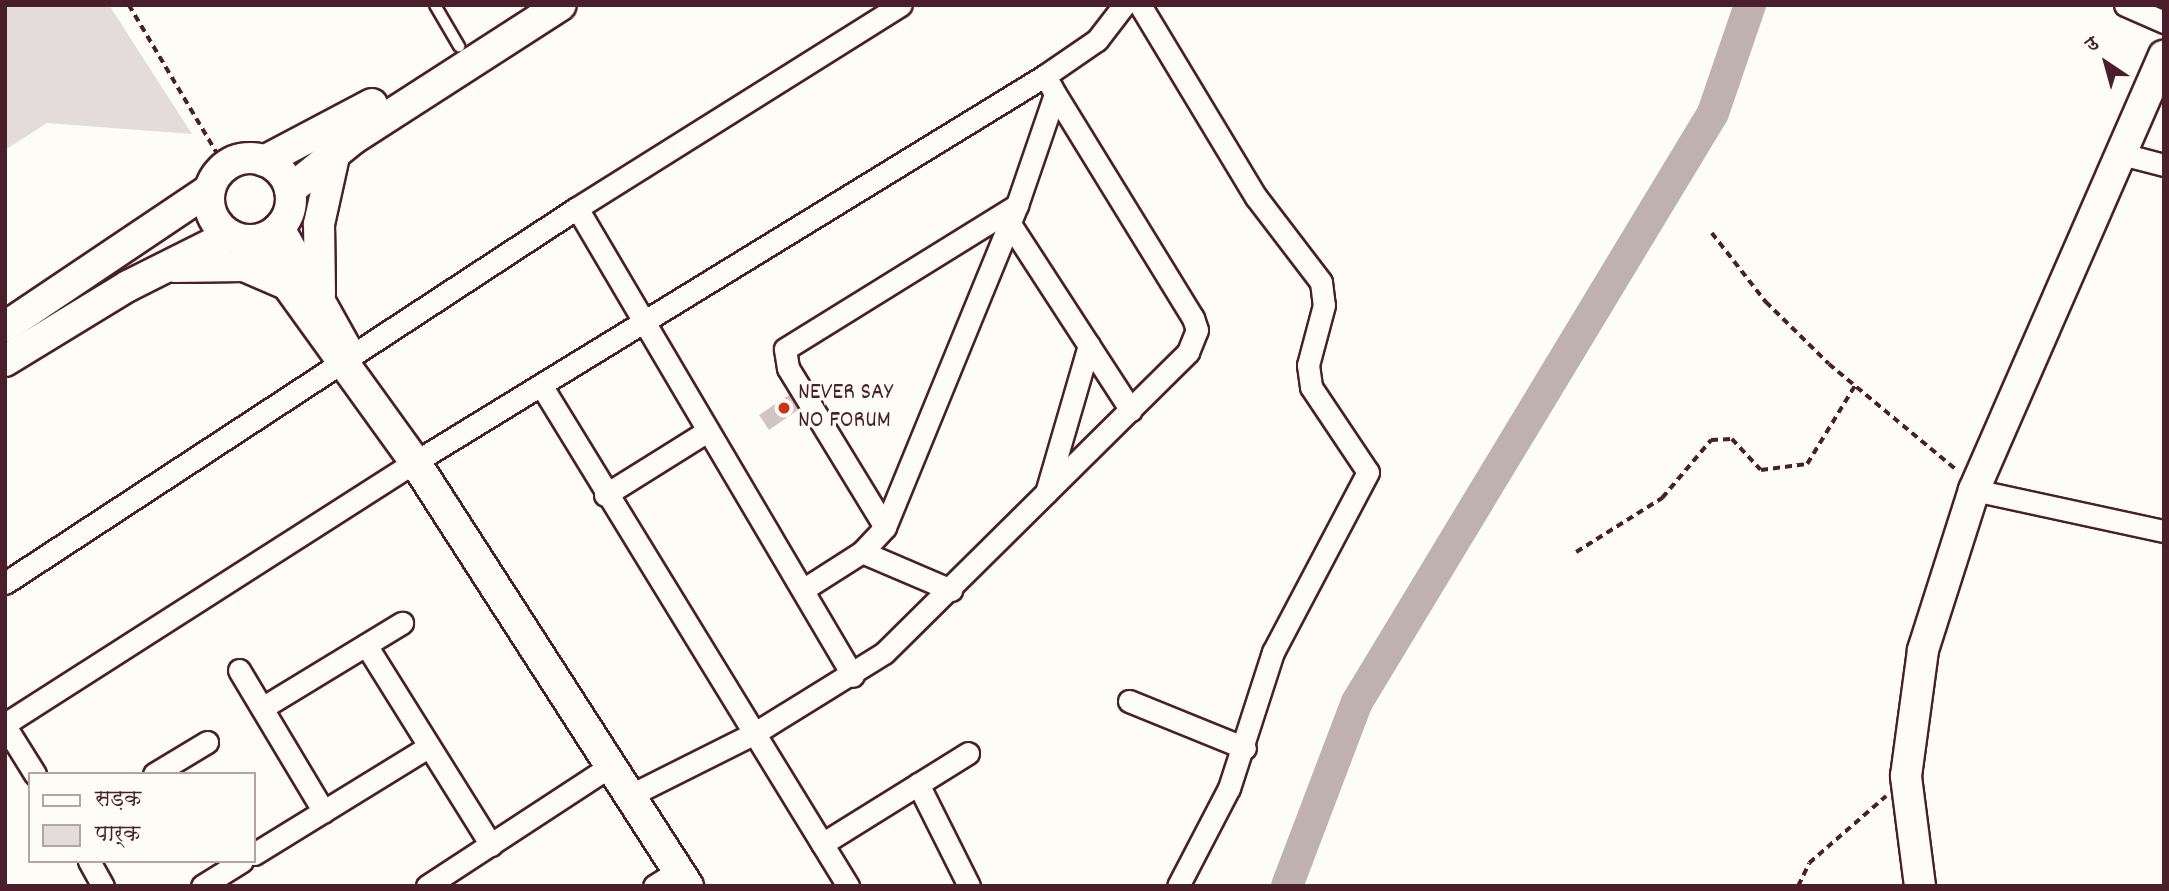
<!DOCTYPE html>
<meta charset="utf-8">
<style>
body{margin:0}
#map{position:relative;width:2169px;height:891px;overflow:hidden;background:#fdfcf7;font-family:Dekko,"Playpen Sans Deva",sans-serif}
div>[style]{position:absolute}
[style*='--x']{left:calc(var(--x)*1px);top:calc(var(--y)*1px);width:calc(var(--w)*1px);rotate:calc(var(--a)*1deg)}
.green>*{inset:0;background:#e3dcda}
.river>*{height:32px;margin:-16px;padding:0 16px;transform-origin:16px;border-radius:16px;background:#c0b1b1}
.building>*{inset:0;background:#d0c5c4}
.path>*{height:3.5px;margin-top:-1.75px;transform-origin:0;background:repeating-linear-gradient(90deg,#4a1f2b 0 7px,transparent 0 12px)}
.roads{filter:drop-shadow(2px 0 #4a1f2b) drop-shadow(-2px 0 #4a1f2b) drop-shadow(0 2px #4a1f2b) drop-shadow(0 -2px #4a1f2b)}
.lane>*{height:10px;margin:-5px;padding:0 5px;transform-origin:5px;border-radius:5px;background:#fdfcf7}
.street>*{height:21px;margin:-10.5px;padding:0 10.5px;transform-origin:10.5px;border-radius:10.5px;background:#fdfcf7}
.secondary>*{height:30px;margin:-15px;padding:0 15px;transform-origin:15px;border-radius:15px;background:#fdfcf7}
.secondary>.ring{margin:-15px;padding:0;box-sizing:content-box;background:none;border:30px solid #fdfcf7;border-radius:50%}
.dots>*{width:19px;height:19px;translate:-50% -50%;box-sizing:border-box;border:4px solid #fdfcf7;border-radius:50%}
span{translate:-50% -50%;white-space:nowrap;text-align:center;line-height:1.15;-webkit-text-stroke:7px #fdfcf7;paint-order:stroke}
.poi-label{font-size:24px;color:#4a1f2b}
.left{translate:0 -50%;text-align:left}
.frame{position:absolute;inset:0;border:7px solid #4a1f2b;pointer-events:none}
.legend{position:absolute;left:28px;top:772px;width:228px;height:91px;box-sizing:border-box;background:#fdfcf7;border:2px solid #b5a4a5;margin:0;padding:9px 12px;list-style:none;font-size:21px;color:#4a1f2b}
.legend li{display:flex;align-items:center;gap:14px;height:35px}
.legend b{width:35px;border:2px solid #b5a4a5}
.north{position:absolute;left:2071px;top:28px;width:70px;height:70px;-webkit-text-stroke:5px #fdfcf7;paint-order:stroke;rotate:324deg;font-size:19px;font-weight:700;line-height:28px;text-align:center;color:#4a1f2b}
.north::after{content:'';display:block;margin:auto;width:24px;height:32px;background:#4a1f2b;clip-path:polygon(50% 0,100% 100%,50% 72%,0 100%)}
</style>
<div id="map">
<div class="green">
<i style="clip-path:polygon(5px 5px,109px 5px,192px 134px,47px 123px,5px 150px)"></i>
</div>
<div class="river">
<i style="--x:1287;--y:886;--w:197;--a:-69.2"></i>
<i style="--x:1357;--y:702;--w:688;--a:-58.85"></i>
<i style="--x:1713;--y:113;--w:114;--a:-71.1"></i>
</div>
<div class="building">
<i style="clip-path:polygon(789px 395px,798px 410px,769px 430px,759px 415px)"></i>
</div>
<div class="path">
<i style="--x:129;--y:5;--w:188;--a:59.3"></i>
<i style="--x:1712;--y:233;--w:88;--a:52"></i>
<i style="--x:1766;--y:302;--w:88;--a:44.5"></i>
<i style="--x:1829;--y:364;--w:168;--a:39.7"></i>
<i style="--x:1576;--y:552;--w:102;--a:-32.1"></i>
<i style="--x:1662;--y:498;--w:76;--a:-49.8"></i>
<i style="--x:1711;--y:440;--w:21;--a:-3"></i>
<i style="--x:1732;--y:439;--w:42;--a:46.9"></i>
<i style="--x:1761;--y:470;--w:46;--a:-7.4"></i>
<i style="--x:1807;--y:464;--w:96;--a:-58.6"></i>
<i style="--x:1798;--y:886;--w:25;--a:-64"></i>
<i style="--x:1809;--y:863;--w:102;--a:-41"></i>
</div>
<div class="roads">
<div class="lane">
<i style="--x:435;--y:5;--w:48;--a:59.7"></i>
</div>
<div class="street">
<i style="--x:1140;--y:5;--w:224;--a:58.9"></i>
<i style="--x:1256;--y:197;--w:107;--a:52.6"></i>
<i style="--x:1321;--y:282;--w:23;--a:83"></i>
<i style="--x:1324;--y:305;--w:62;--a:104.9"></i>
<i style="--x:1308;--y:365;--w:22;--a:82"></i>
<i style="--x:1311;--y:387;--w:102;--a:56.2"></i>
<i style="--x:1368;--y:472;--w:204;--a:117.8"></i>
<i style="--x:1273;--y:652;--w:143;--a:107.9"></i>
<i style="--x:1229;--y:788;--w:110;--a:117.5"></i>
<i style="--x:2125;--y:5;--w:43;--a:23.6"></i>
<i style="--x:2118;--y:153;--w:48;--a:14.6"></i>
<i style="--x:577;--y:208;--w:543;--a:59.47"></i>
<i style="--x:1010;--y:224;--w:222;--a:57"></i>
<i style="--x:541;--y:385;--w:588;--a:58.5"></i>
<i style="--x:1974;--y:490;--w:194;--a:12.2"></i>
<i style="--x:1046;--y:493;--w:154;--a:-73.8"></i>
<i style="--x:605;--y:495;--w:119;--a:-32"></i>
<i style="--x:885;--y:527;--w:186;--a:-121.4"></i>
<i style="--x:788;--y:368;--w:19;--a:-99"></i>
<i style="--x:785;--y:349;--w:273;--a:-31.8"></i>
<i style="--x:862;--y:552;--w:97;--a:23.1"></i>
<i style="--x:5;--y:583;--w:684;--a:-33.25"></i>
<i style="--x:577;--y:208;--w:382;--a:-32.1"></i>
<i style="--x:804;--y:589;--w:69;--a:-32.5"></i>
<i style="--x:862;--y:552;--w:34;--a:-47"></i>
<i style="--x:885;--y:527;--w:348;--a:-67.7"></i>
<i style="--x:1017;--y:205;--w:117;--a:-71.1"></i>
<i style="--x:1055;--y:94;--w:9;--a:-117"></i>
<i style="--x:366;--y:645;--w:236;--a:58"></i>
<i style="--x:239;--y:670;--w:165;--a:59.1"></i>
<i style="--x:1129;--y:701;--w:125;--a:22.1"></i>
<i style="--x:262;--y:708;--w:164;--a:-31.3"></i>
<i style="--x:5;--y:724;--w:487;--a:-32.6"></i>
<i style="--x:415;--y:462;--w:740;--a:-31.52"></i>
<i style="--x:1046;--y:75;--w:62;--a:-34.5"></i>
<i style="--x:1097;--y:40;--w:44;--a:-52.4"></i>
<i style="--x:5;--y:726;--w:57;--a:58"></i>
<i style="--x:154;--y:774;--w:62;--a:-31.1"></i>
<i style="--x:918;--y:784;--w:114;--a:63.4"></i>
<i style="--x:631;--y:795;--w:139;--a:-26.6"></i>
<i style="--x:755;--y:733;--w:152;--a:-31.8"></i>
<i style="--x:884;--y:653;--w:428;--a:-44.7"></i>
<i style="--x:1188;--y:352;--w:24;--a:-68"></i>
<i style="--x:1197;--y:330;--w:13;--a:-108"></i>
<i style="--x:1193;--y:318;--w:263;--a:-121.6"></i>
<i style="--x:822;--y:844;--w:172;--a:-31.9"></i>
<i style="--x:254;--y:854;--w:204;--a:-31.6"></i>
<i style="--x:89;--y:861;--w:29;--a:61"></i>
<i style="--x:202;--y:886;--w:47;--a:-32"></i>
<i style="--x:427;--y:886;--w:221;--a:-33.2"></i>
<i style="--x:654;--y:886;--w:28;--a:-32"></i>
</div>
<div class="secondary">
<i class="ring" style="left:209px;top:158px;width:52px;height:52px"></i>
<i style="--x:264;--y:161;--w:122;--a:-27.8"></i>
<i style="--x:290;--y:190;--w:81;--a:-39"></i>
<i style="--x:353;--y:139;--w:247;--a:-32.8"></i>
<i style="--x:279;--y:228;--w:142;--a:60.9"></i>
<i style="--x:255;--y:240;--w:274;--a:54.2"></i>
<i style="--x:415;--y:462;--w:504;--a:57.22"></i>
<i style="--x:175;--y:267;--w:69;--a:-0.8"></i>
<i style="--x:244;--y:266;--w:46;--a:23.2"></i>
<i style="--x:320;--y:294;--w:70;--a:-90.8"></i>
<i style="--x:319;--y:224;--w:74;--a:-77.5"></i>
<i style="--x:5;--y:327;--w:247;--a:-33.9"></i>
<i style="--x:5;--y:361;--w:144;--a:-31.4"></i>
<i style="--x:128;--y:286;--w:114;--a:-26.6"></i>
<i style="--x:1920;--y:886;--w:111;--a:-97.3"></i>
<i style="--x:1906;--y:776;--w:127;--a:-82.3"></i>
<i style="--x:1923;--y:650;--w:168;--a:-72.3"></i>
<i style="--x:1974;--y:490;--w:474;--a:-66.4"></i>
</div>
</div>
<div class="dots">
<i style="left:784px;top:408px;background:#c8321e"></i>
</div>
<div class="poi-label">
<span class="left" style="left:798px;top:408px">NEVER SAY<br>NO FORUM</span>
</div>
<div class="frame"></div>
<ul class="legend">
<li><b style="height:9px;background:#fdfcf7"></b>सड़क</li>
<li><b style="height:19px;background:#e3dcda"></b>पार्क</li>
</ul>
<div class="north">उ</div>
</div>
